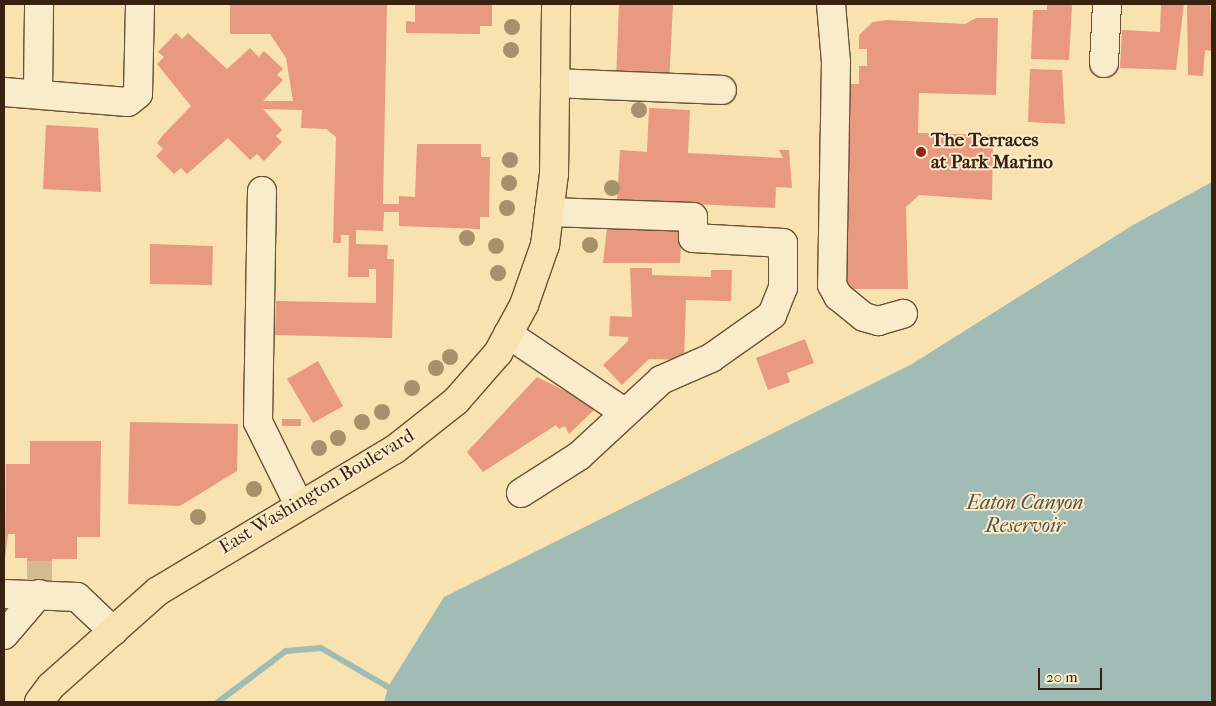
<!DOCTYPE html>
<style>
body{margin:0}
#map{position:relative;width:1216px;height:706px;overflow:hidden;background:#f8e2af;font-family:"IM FELL French Canon",serif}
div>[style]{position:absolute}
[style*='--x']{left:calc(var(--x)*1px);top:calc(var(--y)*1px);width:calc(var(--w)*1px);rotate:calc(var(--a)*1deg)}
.water>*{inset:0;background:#a1bcb5}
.stream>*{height:6px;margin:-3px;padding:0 3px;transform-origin:3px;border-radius:3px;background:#a1bcb5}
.building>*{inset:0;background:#e89980}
.minor-tunnel>*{height:28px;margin-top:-14px;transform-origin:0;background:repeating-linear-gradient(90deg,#d2bb8f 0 28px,transparent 0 42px)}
.roads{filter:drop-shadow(1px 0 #695137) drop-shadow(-1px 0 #695137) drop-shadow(0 1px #695137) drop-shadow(0 -1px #695137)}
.minor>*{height:28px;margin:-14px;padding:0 14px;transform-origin:14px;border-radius:14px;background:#faeccb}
.major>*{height:28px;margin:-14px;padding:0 14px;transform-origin:14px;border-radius:14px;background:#f8e2af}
.trees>*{width:16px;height:16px;margin:-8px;border-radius:50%;background:#a6926a}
.dots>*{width:14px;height:14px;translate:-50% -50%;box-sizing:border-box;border:2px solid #faeccb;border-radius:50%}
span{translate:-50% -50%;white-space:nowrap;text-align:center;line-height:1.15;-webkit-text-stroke:4px #faeccb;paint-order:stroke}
.poi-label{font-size:19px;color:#39210f;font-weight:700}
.left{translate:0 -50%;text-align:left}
.street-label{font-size:19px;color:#39210f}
.water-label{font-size:20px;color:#585041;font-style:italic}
.frame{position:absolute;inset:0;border:5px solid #39210f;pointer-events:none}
.scale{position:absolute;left:1038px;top:668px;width:64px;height:22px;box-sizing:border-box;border:2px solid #39210f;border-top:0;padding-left:6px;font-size:15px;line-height:18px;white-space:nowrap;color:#39210f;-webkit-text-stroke:4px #faeccb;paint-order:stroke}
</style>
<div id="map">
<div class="water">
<i style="clip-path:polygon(1212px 182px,1212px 702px,384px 702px,388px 687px,444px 597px,912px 364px,1133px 225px)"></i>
</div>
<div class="stream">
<i style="--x:218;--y:702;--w:85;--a:-36.9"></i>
<i style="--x:286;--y:651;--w:35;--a:-5"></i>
<i style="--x:321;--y:648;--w:78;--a:30.2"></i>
</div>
<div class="building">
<i style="clip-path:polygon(230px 4px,387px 4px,383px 204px,399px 204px,399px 196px,415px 197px,417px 144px,481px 144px,481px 157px,490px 157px,489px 217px,480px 217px,480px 229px,399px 226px,399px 212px,384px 212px,383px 231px,356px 230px,356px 244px,388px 245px,387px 259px,394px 259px,392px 338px,275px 335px,276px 301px,376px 303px,376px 269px,369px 269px,369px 277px,348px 277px,349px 235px,341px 235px,341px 243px,333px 243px,336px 137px,326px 129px,301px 128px,302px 110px,263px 109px,282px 130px,276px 136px,282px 142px,264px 161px,257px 154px,250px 160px,228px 138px,187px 174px,181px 168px,174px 174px,156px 156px,163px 149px,157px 143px,163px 135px,191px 106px,157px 64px,164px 57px,158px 52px,176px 33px,182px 39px,188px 33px,227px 69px,250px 48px,259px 57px,264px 51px,283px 69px,277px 75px,283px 80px,263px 101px,293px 101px,286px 58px,270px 34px,230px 34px)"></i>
<i style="clip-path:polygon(415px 4px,492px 4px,492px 26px,480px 26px,480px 34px,406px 33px,406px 21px,415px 22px)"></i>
<i style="clip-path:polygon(619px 4px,673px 4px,669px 84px,616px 81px)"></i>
<i style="clip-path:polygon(1047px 4px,1072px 4px,1069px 60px,1031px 59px,1033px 10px,1047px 10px)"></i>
<i style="clip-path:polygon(1161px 4px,1184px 4px,1176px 70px,1120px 68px,1122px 30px,1160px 32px)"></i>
<i style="clip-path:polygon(1187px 4px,1210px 4px,1212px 51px,1205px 50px,1203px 76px,1188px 75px)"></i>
<i style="clip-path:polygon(976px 18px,998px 18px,996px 95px,919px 93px,918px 133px,993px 135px,992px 200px,919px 195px,906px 207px,908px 289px,844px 289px,847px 97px,849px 84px,859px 84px,859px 66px,867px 66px,867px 49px,859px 49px,859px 35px,873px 22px,887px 20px,965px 24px)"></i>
<i style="clip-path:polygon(1030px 69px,1062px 70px,1065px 124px,1028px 122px)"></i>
<i style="clip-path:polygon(649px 108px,690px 110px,688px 153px,783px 158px,779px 150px,789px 150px,792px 188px,776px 187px,775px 208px,617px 200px,620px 150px,647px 152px)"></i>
<i style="clip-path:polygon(46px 125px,98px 128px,101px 192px,43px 189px)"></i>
<i style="clip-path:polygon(608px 219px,643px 220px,643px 231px,652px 225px,682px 226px,680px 263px,603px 263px)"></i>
<i style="clip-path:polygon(150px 244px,213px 246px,212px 285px,150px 284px)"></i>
<i style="clip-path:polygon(630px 268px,652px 268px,652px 275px,711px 277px,711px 270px,732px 270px,731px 301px,686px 300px,684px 360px,649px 359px,622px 385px,603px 365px,628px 341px,628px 337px,609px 336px,610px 316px,632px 317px)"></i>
<i style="clip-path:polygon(805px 339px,814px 363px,787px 373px,790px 382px,768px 390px,756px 358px)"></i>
<i style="clip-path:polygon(318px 361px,343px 406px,313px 423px,287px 379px)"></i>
<i style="clip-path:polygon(537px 377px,597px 407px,569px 434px,565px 426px,559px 429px,556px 425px,483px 472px,467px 452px)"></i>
<i style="clip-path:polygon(282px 419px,301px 419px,301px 426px,282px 426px)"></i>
<i style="clip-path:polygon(130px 422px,238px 424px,237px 471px,180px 506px,128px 504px)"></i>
<i style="clip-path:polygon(30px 441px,101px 441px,100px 537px,77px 537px,77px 559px,52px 559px,52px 586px,27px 586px,27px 558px,15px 558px,15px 534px,8px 534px,5px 558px,6px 464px,30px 464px)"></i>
</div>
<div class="minor-tunnel">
<i style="--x:27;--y:575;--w:25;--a:0"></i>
</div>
<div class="roads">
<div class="minor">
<i style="--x:831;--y:4;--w:58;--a:85.1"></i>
<i style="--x:836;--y:62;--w:223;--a:91"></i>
<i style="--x:832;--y:285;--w:13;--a:61"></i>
<i style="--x:838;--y:296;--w:33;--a:39"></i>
<i style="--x:864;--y:317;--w:15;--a:16"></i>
<i style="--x:878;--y:321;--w:26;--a:-16"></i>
<i style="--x:1104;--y:63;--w:59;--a:-87.1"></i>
<i style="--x:555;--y:83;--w:167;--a:2.4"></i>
<i style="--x:4;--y:92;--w:124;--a:4.6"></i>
<i style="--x:128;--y:102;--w:13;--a:-39"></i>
<i style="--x:138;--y:94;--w:90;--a:-88.7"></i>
<i style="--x:38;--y:92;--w:88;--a:-89.3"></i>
<i style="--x:262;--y:191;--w:231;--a:91"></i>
<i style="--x:258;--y:422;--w:93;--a:63.7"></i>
<i style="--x:508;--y:334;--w:140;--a:33.9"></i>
<i style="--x:521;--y:493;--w:69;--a:-32.5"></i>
<i style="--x:579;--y:456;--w:112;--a:-42.8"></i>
<i style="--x:661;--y:380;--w:55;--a:-23.7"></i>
<i style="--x:711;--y:358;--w:75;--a:-35.2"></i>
<i style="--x:772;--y:315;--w:29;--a:-68"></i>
<i style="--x:783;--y:288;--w:45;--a:-90"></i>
<i style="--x:783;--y:243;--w:90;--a:-176.8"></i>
<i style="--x:693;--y:238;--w:21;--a:-90"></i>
<i style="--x:693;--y:217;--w:144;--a:-178"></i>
<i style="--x:4;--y:594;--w:73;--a:2.4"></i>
<i style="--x:77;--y:597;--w:50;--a:43.4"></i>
<i style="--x:4;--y:635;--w:54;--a:-49.5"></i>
</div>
<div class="major">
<i style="--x:39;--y:702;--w:20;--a:-53"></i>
<i style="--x:51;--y:686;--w:143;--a:-41.6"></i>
<i style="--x:158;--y:591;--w:275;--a:-30.9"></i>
<i style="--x:394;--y:450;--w:79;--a:-38.3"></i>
<i style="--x:456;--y:401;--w:64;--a:-48.8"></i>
<i style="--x:498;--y:353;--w:55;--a:-61.6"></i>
<i style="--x:524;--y:305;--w:64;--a:-70.7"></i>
<i style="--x:545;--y:245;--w:72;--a:-82.8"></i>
<i style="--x:554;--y:174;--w:170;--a:-89.3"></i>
</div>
</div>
<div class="trees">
<i style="left:512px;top:27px"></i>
<i style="left:511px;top:50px"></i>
<i style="left:639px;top:110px"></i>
<i style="left:510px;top:160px"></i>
<i style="left:509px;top:183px"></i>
<i style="left:612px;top:188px"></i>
<i style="left:507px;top:208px"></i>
<i style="left:467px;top:238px"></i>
<i style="left:590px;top:245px"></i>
<i style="left:496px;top:246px"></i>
<i style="left:498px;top:273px"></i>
<i style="left:450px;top:357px"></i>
<i style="left:436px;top:368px"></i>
<i style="left:412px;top:388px"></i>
<i style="left:382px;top:412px"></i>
<i style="left:362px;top:422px"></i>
<i style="left:338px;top:438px"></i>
<i style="left:319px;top:448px"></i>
<i style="left:254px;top:489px"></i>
<i style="left:198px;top:517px"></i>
</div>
<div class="dots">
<i style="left:921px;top:152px;background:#8f2418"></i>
</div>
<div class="poi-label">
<span class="left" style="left:931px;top:152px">The Terraces<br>at Park Marino</span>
</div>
<div class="street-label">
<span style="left:317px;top:492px;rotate:-31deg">East Washington Boulevard</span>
</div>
<div class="water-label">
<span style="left:1025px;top:514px">Eaton Canyon<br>Reservoir</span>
</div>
<div class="frame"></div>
<div class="scale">20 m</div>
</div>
